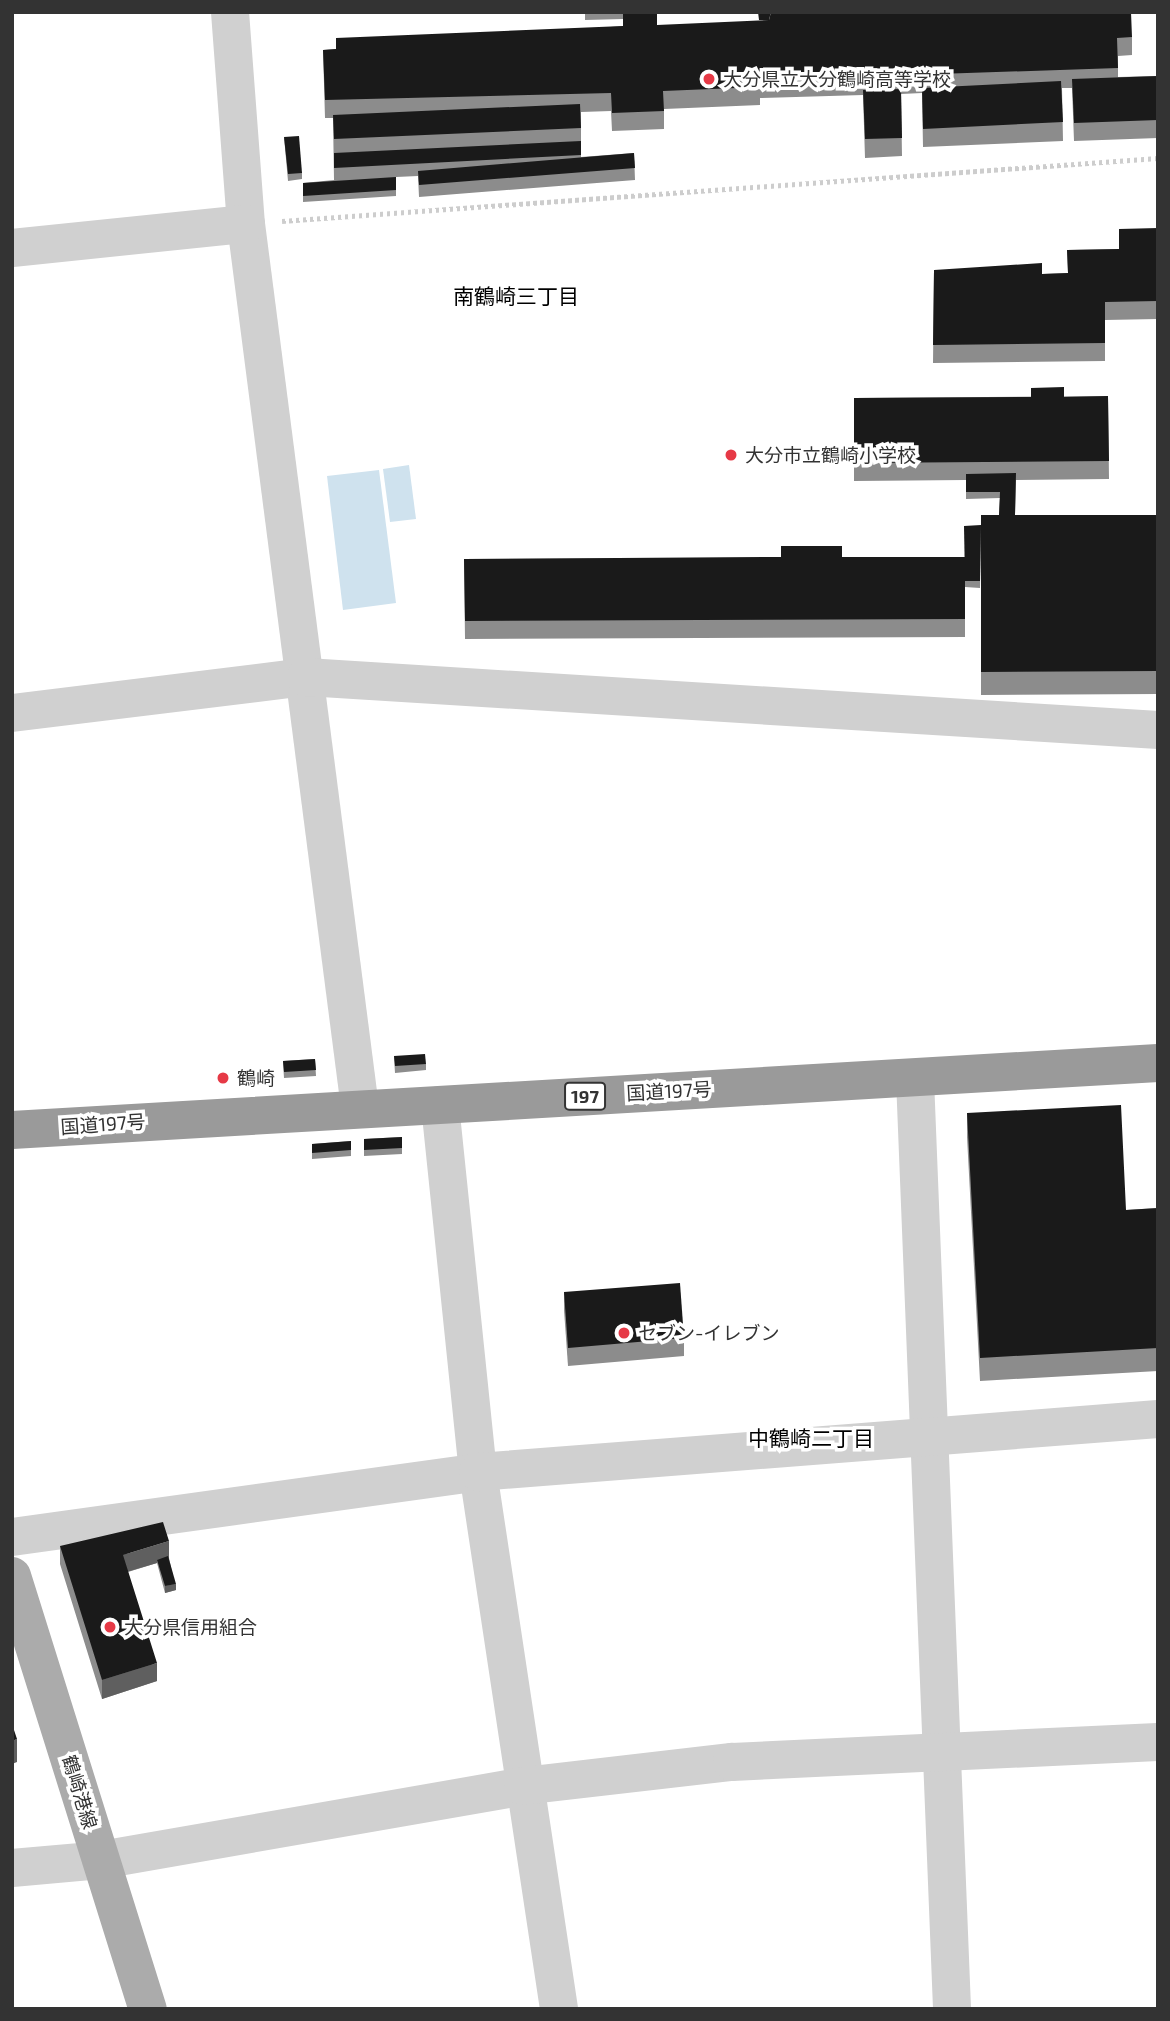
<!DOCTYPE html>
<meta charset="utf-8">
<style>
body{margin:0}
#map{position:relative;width:1170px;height:2021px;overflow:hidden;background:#fff;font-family:"Exo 2","Noto Sans JP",sans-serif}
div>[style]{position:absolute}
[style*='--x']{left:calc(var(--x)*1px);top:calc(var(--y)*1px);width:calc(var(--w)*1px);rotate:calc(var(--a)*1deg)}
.water>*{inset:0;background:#cfe2ee}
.path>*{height:4.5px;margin-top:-2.25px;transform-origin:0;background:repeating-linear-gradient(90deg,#cdcdcd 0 3.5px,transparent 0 7px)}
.minor>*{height:38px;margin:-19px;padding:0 19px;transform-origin:19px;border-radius:19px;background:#d0d0d0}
.major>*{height:38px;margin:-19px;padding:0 19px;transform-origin:19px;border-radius:19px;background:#ababab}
.highway>*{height:38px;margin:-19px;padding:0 19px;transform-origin:19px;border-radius:19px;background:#9a9a9a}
.wall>*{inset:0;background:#8c8c8c}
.shaded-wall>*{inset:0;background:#5f5f5f}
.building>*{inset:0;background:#1a1a1a}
.dots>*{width:19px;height:19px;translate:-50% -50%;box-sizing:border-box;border:4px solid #fff;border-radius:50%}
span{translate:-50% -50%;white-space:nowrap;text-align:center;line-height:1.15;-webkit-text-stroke:7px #fff;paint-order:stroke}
.shield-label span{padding:2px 5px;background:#fff;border:2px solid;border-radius:5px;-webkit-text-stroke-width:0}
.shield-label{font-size:18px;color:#333;font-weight:700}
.poi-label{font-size:19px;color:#333}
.left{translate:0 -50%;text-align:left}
.street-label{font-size:19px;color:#333}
.neighbourhood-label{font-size:21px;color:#000}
.frame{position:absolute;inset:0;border:14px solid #333;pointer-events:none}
</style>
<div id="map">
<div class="water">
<i style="clip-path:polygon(409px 465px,416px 519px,390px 522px,383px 469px)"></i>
<i style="clip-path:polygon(379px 470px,396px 603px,343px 610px,327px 476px)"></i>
</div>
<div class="path">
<i style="--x:282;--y:221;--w:878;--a:-4.11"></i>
</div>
<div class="minor">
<i style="--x:230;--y:12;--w:213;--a:85.7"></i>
<i style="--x:246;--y:224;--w:891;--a:82.65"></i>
<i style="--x:12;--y:248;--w:235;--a:-5.9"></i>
<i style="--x:12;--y:713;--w:296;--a:-7"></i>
<i style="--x:306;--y:677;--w:854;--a:3.56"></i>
<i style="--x:915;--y:1079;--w:931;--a:87.72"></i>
<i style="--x:440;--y:1105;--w:369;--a:84.1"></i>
<i style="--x:478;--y:1472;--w:543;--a:81.42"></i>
<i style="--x:12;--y:1537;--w:471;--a:-7.9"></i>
<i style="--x:478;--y:1472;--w:682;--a:-4.46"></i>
<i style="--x:12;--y:1868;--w:89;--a:-5.1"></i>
<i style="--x:101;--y:1860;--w:428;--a:-9.9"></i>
<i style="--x:523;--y:1786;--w:210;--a:-6.6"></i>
<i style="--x:732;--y:1762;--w:426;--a:-2.7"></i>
</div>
<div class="major">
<i style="--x:12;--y:1576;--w:454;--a:72.6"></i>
</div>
<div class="highway">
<i style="--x:12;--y:1130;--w:1148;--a:-3.35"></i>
</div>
<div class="wall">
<i style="clip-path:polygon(585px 12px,657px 12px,657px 25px,1132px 37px,1132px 55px,1118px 56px,1118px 77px,1158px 76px,1158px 138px,1074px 141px,1072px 88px,1062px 88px,1063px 141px,923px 147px,922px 93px,901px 94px,902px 156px,865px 158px,863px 95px,760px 98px,760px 105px,664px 109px,664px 129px,612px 131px,611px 111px,581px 112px,581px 157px,634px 153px,635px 180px,419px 197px,418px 176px,396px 177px,396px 196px,303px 202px,303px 183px,334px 180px,333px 118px,325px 118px,323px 50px,623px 26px,623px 19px,585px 20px)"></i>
<i style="clip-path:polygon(284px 137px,302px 173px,302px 179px,288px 181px)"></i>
<i style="clip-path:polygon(1158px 228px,1158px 319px,1105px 320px,1105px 361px,933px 363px,934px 270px,1042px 274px,1068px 273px,1067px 250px,1119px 249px)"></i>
<i style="clip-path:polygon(1108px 396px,1109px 479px,1016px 480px,1015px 515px,1158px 515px,1158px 694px,981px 695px,981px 538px,980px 588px,965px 587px,965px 637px,465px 639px,464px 559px,965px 557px,981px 525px,999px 515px,1000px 498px,966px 499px,966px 480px,854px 481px,854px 398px)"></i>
<i style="clip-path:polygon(394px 1056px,426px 1064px,426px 1070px,395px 1073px)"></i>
<i style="clip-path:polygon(315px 1059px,316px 1076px,284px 1078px,283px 1061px)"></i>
<i style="clip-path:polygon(967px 1113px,1126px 1210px,1158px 1208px,1158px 1371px,980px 1381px,967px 1137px)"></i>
<i style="clip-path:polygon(402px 1137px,402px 1154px,364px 1156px,364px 1139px)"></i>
<i style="clip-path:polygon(351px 1141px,351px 1156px,312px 1159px,312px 1144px)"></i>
<i style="clip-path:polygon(564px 1292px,684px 1338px,684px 1356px,568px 1366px,564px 1310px)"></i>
<i style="clip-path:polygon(60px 1546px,169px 1558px,176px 1590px,165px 1593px,157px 1563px,128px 1572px,157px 1681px,102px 1699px,60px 1564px)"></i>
</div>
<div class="shaded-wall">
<i style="clip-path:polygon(169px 1541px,169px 1559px,157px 1560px,157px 1563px,123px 1573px,123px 1555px)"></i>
<i style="clip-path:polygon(176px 1584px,176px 1590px,165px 1593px,165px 1586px)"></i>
<i style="clip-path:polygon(157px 1663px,157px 1681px,102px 1699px,102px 1680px)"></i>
<i style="clip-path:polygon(17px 1739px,17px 1762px,12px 1764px,12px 1741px)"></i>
</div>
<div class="building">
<i style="clip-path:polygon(623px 12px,657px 12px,657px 25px,769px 20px,771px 12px,1131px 12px,1132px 37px,1117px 38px,1118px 68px,759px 80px,760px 87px,663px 91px,664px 111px,612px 113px,611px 93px,325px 100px,323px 50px,336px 49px,336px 38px,623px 26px)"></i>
<i style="clip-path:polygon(758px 12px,771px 12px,769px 20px,759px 20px)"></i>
<i style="clip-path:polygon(1158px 76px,1158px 120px,1074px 123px,1072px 79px)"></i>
<i style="clip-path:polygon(1061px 81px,1063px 122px,923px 129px,922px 88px)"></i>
<i style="clip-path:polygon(901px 89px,902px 138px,865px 139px,863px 90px)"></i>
<i style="clip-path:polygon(580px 104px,581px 128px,334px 139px,333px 115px)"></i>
<i style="clip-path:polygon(299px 136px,302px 173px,288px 174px,284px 137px)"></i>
<i style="clip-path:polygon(581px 141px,581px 155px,334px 168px,334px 153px)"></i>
<i style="clip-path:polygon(634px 153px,635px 168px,419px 185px,418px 171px)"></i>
<i style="clip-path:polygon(396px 177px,396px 190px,303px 196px,303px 183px)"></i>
<i style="clip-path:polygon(1158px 228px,1158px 301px,1105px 302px,1105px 343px,933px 345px,934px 270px,1042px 263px,1042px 274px,1068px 273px,1067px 250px,1119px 249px,1119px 229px)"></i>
<i style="clip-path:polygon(1064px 387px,1064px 397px,1108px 396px,1109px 461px,854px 463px,854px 398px,1031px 397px,1031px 388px)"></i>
<i style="clip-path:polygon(1016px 473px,1015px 515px,999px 515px,1000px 492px,966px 492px,966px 474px)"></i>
<i style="clip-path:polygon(981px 515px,1158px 515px,1158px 671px,981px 672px)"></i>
<i style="clip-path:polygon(981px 525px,980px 581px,965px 581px,964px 526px)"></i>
<i style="clip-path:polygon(781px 546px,842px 546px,842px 557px,965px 557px,965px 619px,465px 621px,464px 559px,781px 557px)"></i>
<i style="clip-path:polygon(425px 1054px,426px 1064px,395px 1066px,394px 1056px)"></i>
<i style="clip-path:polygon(315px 1059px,316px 1070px,284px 1072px,283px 1061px)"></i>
<i style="clip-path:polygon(1121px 1105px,1126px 1210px,1158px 1208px,1158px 1348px,980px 1358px,967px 1113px)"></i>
<i style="clip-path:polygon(402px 1137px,402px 1148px,364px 1150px,364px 1139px)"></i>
<i style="clip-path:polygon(351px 1141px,351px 1150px,312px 1153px,312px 1144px)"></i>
<i style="clip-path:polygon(680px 1283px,684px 1338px,568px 1348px,564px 1292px)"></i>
<i style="clip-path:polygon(163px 1522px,169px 1541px,123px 1555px,157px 1663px,102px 1680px,60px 1546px)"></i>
<i style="clip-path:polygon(168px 1556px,176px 1584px,165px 1586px,157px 1560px)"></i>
<i style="clip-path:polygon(12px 1724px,17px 1739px,12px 1741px)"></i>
</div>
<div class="dots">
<i style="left:709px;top:79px;background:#e63946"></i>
<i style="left:731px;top:455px;background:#e63946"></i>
<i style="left:223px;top:1078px;background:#e63946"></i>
<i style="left:624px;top:1333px;background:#e63946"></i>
<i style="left:110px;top:1627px;background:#e63946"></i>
</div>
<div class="shield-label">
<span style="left:585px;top:1096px">197</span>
</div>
<div class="poi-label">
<span class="left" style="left:723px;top:79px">大分県立大分鶴崎高等学校</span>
<span class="left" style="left:745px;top:455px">大分市立鶴崎小学校</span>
<span class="left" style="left:237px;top:1078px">鶴崎</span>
<span class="left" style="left:638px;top:1333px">セブン-イレブン</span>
<span class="left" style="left:124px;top:1627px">大分県信用組合</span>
</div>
<div class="street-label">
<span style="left:669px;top:1091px;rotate:-3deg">国道197号</span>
<span style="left:103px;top:1124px;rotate:-4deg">国道197号</span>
<span style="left:80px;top:1792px;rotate:73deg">鶴崎港線</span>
</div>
<div class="neighbourhood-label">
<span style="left:516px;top:296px">南鶴崎三丁目</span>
<span style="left:811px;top:1438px">中鶴崎二丁目</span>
</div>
<div class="frame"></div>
</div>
